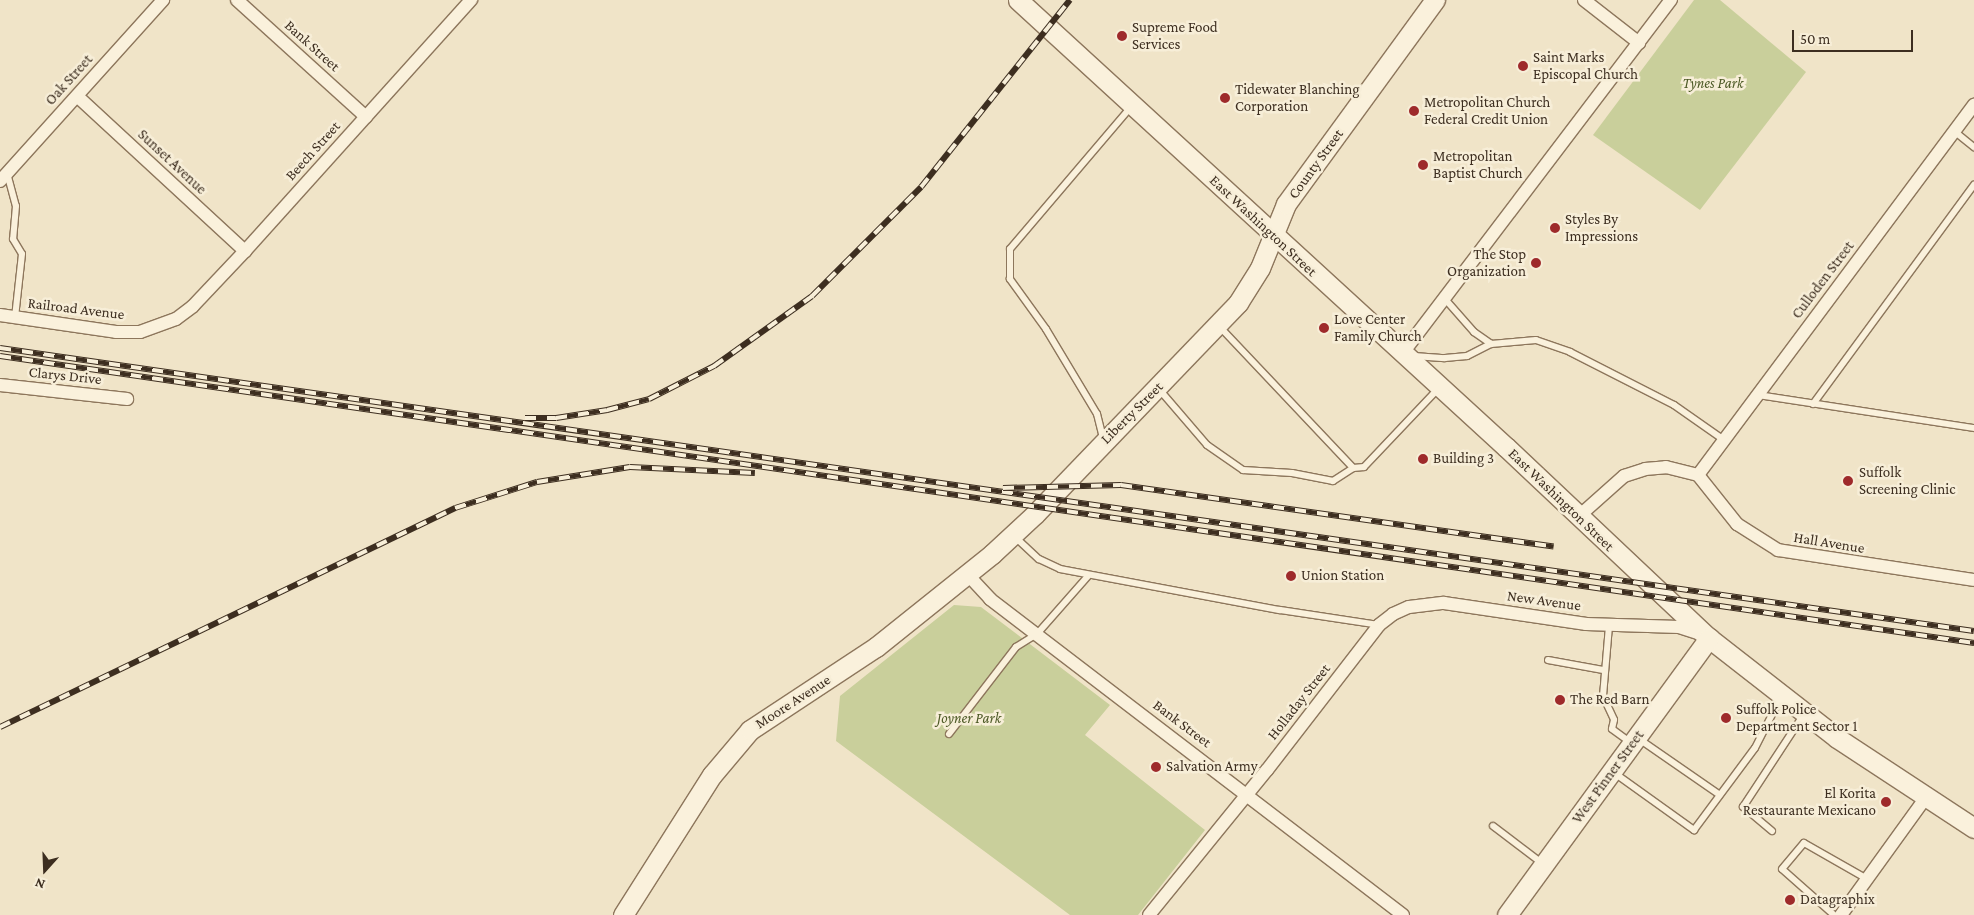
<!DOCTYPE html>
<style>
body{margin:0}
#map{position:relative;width:1974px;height:915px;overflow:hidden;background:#f0e4c8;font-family:"Crimson Pro",serif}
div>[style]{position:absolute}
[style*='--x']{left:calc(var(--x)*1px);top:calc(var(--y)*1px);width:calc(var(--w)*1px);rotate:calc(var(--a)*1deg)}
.green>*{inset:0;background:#c9cf9b}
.roads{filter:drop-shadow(1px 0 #8d765c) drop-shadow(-1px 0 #8d765c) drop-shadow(0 1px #8d765c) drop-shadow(0 -1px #8d765c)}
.lane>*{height:6px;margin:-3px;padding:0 3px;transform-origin:3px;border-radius:3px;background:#faf1dc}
.street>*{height:12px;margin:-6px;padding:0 6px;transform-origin:6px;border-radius:6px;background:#faf1dc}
.secondary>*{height:19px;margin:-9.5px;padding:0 9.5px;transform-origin:9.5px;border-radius:9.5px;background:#faf1dc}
.rail>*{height:5.5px;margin-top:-2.75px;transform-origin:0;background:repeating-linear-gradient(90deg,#f7eed8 0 11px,#3d2e20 0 22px);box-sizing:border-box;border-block:1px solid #3d2e20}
.dots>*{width:14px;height:14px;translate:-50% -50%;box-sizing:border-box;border:2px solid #f7eed8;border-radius:50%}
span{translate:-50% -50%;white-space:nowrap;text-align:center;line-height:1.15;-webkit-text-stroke:5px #f7eed8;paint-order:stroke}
.poi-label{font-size:15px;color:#3d2e20}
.left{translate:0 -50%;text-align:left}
.right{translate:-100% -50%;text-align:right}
.street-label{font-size:15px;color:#3d2e20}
.park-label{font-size:15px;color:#4d5a26;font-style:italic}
.north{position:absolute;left:20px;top:845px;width:50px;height:50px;-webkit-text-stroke:4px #f7eed8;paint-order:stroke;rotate:200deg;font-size:14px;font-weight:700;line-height:20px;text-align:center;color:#3d2e20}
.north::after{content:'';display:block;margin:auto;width:18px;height:22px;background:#3d2e20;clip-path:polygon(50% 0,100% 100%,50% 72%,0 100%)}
.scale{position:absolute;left:1792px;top:30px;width:121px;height:22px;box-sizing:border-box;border:2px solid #3d2e20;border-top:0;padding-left:6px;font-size:15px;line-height:18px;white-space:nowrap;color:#3d2e20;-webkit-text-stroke:4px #f7eed8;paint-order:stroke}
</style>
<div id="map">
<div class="green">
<i style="clip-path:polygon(1694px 0,1720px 0,1806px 72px,1700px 210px,1593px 135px)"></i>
<i style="clip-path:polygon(954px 605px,981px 607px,1110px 705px,1085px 735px,1205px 830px,1138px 915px,1070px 915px,836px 741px,840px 696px)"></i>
</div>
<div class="roads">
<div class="lane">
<i style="--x:1954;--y:131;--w:26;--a:39"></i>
<i style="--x:7;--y:173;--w:34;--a:75"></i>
<i style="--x:16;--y:206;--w:33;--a:95"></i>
<i style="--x:13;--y:239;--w:17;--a:59"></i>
<i style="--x:22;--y:254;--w:63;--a:96.3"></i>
<i style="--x:1445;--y:299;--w:44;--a:48.7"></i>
<i style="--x:1474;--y:332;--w:21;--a:35"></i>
<i style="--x:1218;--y:325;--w:197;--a:46.6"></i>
<i style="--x:1414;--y:356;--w:31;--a:4"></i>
<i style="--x:1445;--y:358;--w:22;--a:-5"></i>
<i style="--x:1467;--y:356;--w:27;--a:-27"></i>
<i style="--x:1491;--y:344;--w:45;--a:-5.1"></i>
<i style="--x:1536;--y:340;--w:36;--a:19"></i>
<i style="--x:1570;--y:352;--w:117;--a:27"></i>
<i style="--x:1674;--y:405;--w:61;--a:35"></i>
<i style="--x:1158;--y:388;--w:75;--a:49.3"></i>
<i style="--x:1207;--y:445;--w:44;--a:34.8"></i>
<i style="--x:1243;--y:470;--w:49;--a:3.5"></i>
<i style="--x:1292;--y:473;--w:42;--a:11"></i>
<i style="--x:1333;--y:481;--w:24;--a:-33"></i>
<i style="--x:1353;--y:468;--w:11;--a:-5"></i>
<i style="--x:1364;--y:467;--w:109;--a:-46.5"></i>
<i style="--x:1758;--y:395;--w:219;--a:8.7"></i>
<i style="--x:1813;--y:404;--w:272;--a:-53.7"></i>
<i style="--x:1103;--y:438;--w:25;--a:-104"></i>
<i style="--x:1097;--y:414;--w:99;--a:-121"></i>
<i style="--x:1046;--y:329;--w:62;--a:-125.8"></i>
<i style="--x:1010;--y:279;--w:30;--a:-90"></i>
<i style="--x:1010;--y:249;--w:187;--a:-49.6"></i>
<i style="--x:1014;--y:536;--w:34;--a:43"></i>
<i style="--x:1039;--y:559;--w:23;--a:25"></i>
<i style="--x:1060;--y:569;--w:224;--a:10.6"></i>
<i style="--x:1280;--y:610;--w:100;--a:8.6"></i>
<i style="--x:1609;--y:626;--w:70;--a:94.9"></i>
<i style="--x:1603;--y:696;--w:26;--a:65"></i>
<i style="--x:1614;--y:720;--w:9;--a:103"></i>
<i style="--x:1612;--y:729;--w:24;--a:36"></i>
<i style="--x:1548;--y:660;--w:56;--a:10.3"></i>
<i style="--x:949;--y:734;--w:110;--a:-52.4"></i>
<i style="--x:1016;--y:647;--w:25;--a:-32"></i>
<i style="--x:1037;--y:634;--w:77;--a:-48.7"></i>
<i style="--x:1639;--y:739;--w:98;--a:34.7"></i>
<i style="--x:1613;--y:772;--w:100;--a:35.6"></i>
<i style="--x:1694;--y:830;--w:102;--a:-53.4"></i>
<i style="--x:1755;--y:748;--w:57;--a:-63"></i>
<i style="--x:1493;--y:826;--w:63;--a:37.2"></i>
<i style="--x:1772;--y:831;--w:38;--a:-140"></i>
<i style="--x:1743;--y:807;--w:111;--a:-56.7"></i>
<i style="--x:1834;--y:915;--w:69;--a:-138.5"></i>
<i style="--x:1782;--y:869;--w:34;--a:-50"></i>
<i style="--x:1804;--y:843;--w:73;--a:29.7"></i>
</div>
<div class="street">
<i style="--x:237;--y:0;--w:174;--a:42.2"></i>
<i style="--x:1584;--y:0;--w:70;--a:38"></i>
<i style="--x:77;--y:96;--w:229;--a:42.7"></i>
<i style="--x:0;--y:181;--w:244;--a:-48"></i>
<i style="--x:0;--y:315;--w:117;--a:8.3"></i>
<i style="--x:116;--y:332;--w:24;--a:0"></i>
<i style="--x:140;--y:332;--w:38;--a:-20"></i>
<i style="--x:176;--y:319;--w:21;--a:-37"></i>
<i style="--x:193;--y:306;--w:76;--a:-46.6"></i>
<i style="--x:245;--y:251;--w:338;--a:-48"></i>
<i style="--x:1402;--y:354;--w:445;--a:-52.8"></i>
<i style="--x:0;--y:385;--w:128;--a:6.3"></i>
<i style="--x:1698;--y:475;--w:462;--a:-53.3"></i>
<i style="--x:1578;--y:517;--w:62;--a:-41.7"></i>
<i style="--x:1624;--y:476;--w:22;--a:-18"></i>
<i style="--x:1645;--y:469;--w:21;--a:-5"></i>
<i style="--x:1666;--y:467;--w:33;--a:14"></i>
<i style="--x:1698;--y:475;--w:63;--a:51.5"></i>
<i style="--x:1737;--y:524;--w:49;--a:32.4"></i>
<i style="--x:1778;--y:550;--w:198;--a:8.7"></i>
<i style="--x:968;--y:575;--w:33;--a:47"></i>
<i style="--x:990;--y:599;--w:520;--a:37.42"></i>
<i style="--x:1149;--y:915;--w:187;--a:-50.9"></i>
<i style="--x:1267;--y:770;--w:183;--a:-52.3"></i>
<i style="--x:1379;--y:625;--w:18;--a:-38"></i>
<i style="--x:1393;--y:614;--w:17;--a:-24"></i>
<i style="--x:1409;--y:607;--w:35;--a:-7"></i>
<i style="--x:1444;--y:603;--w:144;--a:8.4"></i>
<i style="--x:1586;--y:624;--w:93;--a:1.8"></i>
<i style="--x:1679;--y:627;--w:22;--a:18"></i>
<i style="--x:1841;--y:915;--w:145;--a:-54.2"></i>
</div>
<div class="secondary">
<i style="--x:1018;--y:0;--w:662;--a:42.49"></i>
<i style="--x:1506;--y:447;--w:279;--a:43.3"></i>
<i style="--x:1709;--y:638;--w:162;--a:38"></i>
<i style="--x:1837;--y:738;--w:164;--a:33.3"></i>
<i style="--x:623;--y:915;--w:166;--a:-57.6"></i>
<i style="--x:712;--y:775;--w:59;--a:-49.8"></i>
<i style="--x:750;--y:730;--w:151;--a:-33.4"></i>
<i style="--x:876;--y:647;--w:149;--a:-38.7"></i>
<i style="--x:992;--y:554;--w:59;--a:-42.9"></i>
<i style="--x:1035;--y:514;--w:293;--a:-46.1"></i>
<i style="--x:1238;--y:303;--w:41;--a:-57.8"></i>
<i style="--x:1260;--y:268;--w:69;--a:-67.9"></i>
<i style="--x:1286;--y:204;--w:253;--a:-53.9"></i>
<i style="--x:1507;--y:915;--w:343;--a:-53.9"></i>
</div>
</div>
<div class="rail">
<i style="--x:0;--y:348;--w:1994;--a:8.16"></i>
<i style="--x:0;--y:356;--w:1995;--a:8.27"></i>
<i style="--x:525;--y:418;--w:31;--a:0"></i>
<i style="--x:556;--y:418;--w:52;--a:-8.9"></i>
<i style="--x:607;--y:410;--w:43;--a:-14.7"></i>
<i style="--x:649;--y:399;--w:73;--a:-26.9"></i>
<i style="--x:714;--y:366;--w:120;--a:-35.5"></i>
<i style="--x:812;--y:296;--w:154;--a:-45"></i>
<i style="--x:921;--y:187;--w:239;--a:-51.5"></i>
<i style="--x:1003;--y:488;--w:118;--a:-1.5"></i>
<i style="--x:1121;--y:485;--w:437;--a:8.1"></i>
<i style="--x:0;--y:727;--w:505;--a:-25.7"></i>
<i style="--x:455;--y:508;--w:86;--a:-17.6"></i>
<i style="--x:537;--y:482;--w:94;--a:-9.2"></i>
<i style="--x:630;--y:467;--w:125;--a:2.7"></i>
</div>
<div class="dots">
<i style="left:1122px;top:36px;background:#9e2a2b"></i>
<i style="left:1523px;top:66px;background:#9e2a2b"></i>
<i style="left:1225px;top:98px;background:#9e2a2b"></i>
<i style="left:1414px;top:111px;background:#9e2a2b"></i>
<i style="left:1423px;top:165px;background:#9e2a2b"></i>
<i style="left:1555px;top:228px;background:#9e2a2b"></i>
<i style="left:1536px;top:263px;background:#9e2a2b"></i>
<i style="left:1324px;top:328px;background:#9e2a2b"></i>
<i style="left:1423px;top:459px;background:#9e2a2b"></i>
<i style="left:1848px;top:481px;background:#9e2a2b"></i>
<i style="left:1291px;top:576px;background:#9e2a2b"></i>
<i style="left:1560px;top:700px;background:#9e2a2b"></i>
<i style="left:1726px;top:718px;background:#9e2a2b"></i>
<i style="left:1156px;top:767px;background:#9e2a2b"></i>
<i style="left:1886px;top:802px;background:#9e2a2b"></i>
<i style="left:1790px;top:900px;background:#9e2a2b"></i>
</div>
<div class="poi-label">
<span class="left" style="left:1132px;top:36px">Supreme Food<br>Services</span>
<span class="left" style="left:1533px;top:66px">Saint Marks<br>Episcopal Church</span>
<span class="left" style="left:1235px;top:98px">Tidewater Blanching<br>Corporation</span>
<span class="left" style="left:1424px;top:111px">Metropolitan Church<br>Federal Credit Union</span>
<span class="left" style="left:1433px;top:165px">Metropolitan<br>Baptist Church</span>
<span class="left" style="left:1565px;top:228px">Styles By<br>Impressions</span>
<span class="right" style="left:1526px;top:263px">The Stop<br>Organization</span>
<span class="left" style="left:1334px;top:328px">Love Center<br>Family Church</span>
<span class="left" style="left:1433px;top:459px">Building 3</span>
<span class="left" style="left:1859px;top:481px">Suffolk<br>Screening Clinic</span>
<span class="left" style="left:1301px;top:576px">Union Station</span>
<span class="left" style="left:1570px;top:700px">The Red Barn</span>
<span class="left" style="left:1736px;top:718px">Suffolk Police<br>Department Sector 1</span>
<span class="left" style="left:1166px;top:767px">Salvation Army</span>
<span class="right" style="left:1876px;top:802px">El Korita<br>Restaurante Mexicano</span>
<span class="left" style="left:1800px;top:900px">Datagraphix</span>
</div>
<div class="street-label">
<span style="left:312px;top:46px;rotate:42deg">Bank Street</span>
<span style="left:69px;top:80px;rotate:-48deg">Oak Street</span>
<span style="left:313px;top:151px;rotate:-48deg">Beech Street</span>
<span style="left:172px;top:162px;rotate:43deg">Sunset Avenue</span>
<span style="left:1316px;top:164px;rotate:-54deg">County Street</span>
<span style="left:1263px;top:226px;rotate:43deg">East Washington Street</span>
<span style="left:1823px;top:280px;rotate:-53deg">Culloden Street</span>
<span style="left:76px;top:309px;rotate:7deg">Railroad Avenue</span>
<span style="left:65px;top:376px;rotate:6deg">Clarys Drive</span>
<span style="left:1132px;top:413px;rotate:-45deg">Liberty Street</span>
<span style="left:1561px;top:500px;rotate:44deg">East Washington Street</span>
<span style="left:1829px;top:543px;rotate:9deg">Hall Avenue</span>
<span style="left:1544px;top:601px;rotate:8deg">New Avenue</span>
<span style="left:793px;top:702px;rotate:-33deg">Moore Avenue</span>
<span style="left:1299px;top:702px;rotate:-52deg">Holladay Street</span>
<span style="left:1182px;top:724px;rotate:37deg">Bank Street</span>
<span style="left:1608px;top:777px;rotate:-54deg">West Pinner Street</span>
</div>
<div class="park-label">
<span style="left:1713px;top:84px">Tynes Park</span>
<span style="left:969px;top:719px">Joyner Park</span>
</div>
<div class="north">N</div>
<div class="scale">50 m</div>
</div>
